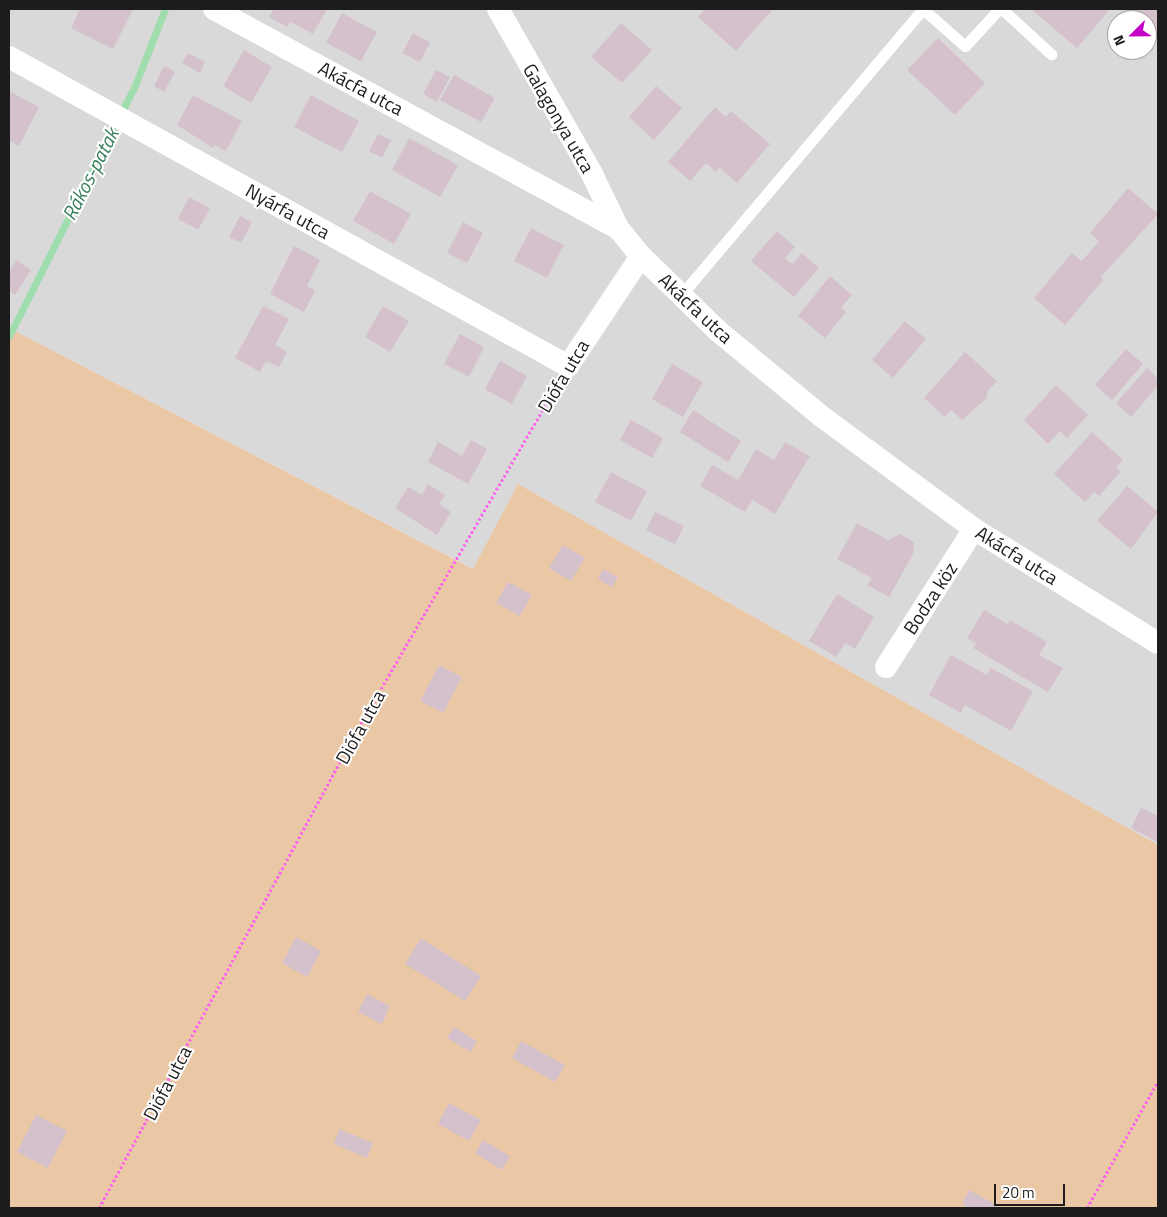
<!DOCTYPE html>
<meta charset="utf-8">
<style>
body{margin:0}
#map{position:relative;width:1167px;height:1217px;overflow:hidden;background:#eee1e5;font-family:"Titillium Web",sans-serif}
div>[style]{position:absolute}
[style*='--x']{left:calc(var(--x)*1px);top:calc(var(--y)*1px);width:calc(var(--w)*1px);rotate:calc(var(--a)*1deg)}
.residential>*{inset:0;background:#dad9da}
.grass>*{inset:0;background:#eac7a5}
.stream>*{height:7px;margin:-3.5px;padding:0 3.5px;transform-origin:3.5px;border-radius:3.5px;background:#a0ddad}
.building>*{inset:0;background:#d4c1cc}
.path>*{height:3px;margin-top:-1.5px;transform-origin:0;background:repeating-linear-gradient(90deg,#fd63ee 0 2.5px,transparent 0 5px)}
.service>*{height:11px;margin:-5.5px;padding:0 5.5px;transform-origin:5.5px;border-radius:5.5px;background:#fff}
.minor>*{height:22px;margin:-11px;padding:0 11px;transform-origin:11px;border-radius:11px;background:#fff}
span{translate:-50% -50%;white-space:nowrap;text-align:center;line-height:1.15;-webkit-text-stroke:4px #fff;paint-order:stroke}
.street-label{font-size:19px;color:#1c1c1c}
.water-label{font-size:20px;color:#377e5a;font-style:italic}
.frame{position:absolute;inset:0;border:10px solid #1c1c1c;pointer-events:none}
.north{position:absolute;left:1107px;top:10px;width:50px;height:50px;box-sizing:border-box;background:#fff;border:1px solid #a4a4a4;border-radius:50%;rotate:247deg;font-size:14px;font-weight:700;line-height:20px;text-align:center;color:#1c1c1c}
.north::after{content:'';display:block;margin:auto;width:18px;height:22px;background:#c600c7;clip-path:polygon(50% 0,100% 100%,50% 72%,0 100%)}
.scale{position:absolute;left:994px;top:1184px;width:71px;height:22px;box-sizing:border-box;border:2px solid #1c1c1c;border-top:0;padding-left:6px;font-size:15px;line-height:18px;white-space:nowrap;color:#1c1c1c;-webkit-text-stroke:4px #fff;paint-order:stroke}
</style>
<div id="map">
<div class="residential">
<i style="clip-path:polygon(evenodd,9px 9px,1158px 9px,1158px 845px,518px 484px,474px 569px,9px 328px,9px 9px,1117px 20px,1147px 20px,1147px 50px,1117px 50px,1117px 20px)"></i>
</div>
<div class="grass">
<i style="clip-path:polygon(9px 328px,473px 569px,518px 484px,1158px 845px,1158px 1208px,9px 1208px)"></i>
</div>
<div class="stream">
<i style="--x:9;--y:336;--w:278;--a:-63.3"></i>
<i style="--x:134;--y:88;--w:85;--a:-68.6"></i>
</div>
<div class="building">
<i style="clip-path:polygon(80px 9px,133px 9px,113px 49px,71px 28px)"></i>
<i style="clip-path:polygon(274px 9px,327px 9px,313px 34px,290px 22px,287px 27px,269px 17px)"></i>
<i style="clip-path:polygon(705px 9px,773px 9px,736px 51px,698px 17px)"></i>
<i style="clip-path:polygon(1031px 9px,1110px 9px,1077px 48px)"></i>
<i style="clip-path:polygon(1127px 9px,1158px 9px,1158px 39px,1147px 29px,1147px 20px,1136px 20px,1125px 11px)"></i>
<i style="clip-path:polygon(342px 13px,377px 32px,361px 61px,326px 43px)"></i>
<i style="clip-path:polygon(621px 23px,652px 50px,622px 83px,591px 57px)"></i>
<i style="clip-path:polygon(413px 33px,430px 42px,420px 62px,402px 53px)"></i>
<i style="clip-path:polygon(938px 38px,985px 83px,955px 115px,907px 70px)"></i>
<i style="clip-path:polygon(244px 50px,272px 67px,251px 103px,223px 86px)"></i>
<i style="clip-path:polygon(188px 53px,205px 62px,200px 73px,182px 63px)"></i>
<i style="clip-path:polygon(164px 66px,175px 72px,164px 92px,154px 86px)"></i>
<i style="clip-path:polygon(436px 70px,450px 77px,437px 102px,423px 94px)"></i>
<i style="clip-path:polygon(454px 75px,495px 98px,481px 122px,440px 100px)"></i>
<i style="clip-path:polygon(656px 86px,682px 108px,654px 140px,629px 117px)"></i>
<i style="clip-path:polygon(9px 91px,39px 107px,19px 146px,9px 140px)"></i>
<i style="clip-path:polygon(193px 95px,242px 121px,226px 151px,215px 145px,213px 148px,177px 125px)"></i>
<i style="clip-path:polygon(311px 95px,359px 121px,342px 152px,294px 127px)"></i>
<i style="clip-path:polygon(715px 107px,726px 117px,731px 111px,770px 144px,737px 183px,719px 167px,716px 172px,706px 163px,690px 181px,668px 162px)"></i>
<i style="clip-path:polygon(378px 134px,391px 140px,382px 158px,369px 151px)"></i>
<i style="clip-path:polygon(409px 138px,458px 165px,440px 197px,392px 170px)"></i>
<i style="clip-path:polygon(1128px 188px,1158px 214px,1101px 277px,1103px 280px,1065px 325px,1034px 298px,1072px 253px,1082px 261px,1099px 241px,1090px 233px)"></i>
<i style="clip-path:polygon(370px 191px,411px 214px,394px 244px,353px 221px)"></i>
<i style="clip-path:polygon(189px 197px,210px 208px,198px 230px,178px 219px)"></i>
<i style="clip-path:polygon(240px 216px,252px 222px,241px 243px,229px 237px)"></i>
<i style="clip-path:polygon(463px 222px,483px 233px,467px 263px,447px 253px)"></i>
<i style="clip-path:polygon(531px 228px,564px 245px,547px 278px,514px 261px)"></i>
<i style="clip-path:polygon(777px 231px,795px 247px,785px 258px,792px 264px,802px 253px,819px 268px,794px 297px,751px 261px)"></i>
<i style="clip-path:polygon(294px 246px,320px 260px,307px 286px,315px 291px,304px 312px,270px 294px)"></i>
<i style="clip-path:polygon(16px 260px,31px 270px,15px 295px,9px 291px,9px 272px)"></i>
<i style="clip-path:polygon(830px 276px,852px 295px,841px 308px,846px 312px,825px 338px,798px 316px)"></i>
<i style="clip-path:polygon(263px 306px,289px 319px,275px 345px,287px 352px,279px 367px,266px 361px,260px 372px,235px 358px)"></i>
<i style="clip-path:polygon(383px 306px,409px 321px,390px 352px,365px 337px)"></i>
<i style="clip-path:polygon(905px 321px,926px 339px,893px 378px,872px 360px)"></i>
<i style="clip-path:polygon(460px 334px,484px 347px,469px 377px,444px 364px)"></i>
<i style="clip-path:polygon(1126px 349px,1143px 364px,1112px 400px,1095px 385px)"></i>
<i style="clip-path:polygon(965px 352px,997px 381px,987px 392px,987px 398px,962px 420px,951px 410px,945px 417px,924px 398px)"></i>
<i style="clip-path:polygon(500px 361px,527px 376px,512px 404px,485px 389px)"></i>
<i style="clip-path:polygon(672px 364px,703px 382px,683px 417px,652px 399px)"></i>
<i style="clip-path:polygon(1147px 368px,1158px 379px,1158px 386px,1131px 417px,1116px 403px)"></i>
<i style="clip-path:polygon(1056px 385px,1088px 415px,1067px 438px,1060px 431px,1048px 444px,1024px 420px)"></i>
<i style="clip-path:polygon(693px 410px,741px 441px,728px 462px,680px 432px)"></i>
<i style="clip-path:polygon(631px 420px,663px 438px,652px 458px,620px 440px)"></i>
<i style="clip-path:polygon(1092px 432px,1123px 460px,1116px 468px,1121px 471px,1099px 496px,1094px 492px,1085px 502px,1054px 474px)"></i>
<i style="clip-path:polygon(471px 440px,487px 449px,468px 484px,428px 462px,438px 442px,462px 456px)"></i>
<i style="clip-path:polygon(785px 442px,810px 456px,775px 514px,752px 500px,745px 512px,700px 486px,712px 465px,738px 480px,756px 449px,774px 460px)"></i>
<i style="clip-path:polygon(611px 472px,647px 491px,631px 521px,595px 502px)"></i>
<i style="clip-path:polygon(428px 484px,445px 495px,439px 504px,451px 512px,437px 535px,395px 508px,408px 487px,422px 495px)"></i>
<i style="clip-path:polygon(1127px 486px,1158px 512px,1131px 549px,1097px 521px)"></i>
<i style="clip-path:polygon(655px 512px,684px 526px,675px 544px,646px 530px)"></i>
<i style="clip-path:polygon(857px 523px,888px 540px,900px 534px,914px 542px,913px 554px,889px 597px,867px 585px,872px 578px,837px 559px)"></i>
<i style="clip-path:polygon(563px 545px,585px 558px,571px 581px,549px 568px)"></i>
<i style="clip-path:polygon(603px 569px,618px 577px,612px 587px,598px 579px)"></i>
<i style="clip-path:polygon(508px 582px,532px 595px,520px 616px,496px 603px)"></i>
<i style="clip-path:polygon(837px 594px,874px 617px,855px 649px,845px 643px,836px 657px,809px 641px)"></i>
<i style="clip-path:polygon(984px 610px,1008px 624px,1010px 620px,1047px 642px,1039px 655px,1063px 668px,1048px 692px,973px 648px,976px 644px,967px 638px)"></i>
<i style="clip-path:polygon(951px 655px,987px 675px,991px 668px,1033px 691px,1011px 731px,965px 705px,961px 713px,929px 695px)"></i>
<i style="clip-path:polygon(439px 665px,462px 677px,443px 713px,420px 701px)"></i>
<i style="clip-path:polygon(1141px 808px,1158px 816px,1158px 842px,1131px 828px)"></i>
<i style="clip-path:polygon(296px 937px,321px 951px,307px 977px,282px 963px)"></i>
<i style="clip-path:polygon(421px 938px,481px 976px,465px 1001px,405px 964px)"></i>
<i style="clip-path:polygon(367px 994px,390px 1006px,382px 1024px,358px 1012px)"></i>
<i style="clip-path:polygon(454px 1027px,477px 1041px,471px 1052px,447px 1038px)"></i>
<i style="clip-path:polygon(521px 1041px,565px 1065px,555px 1082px,512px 1058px)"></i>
<i style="clip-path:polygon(449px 1103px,481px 1120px,469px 1141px,438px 1124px)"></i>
<i style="clip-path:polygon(36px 1115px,67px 1131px,48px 1168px,17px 1152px)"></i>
<i style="clip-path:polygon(339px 1129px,373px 1143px,367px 1158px,334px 1144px)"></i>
<i style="clip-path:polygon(483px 1140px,510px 1156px,502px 1170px,475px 1153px)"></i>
<i style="clip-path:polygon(969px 1190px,1000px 1207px,999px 1208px,969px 1208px,962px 1204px)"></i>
</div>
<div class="path">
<i style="--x:99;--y:1208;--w:541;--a:-61.63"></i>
<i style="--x:356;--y:732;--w:401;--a:-59.9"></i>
<i style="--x:1087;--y:1208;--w:145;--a:-60.8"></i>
</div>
<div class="service">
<i style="--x:1002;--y:9;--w:67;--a:42.6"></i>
<i style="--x:682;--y:294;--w:373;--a:-49.8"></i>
<i style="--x:923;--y:9;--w:56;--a:41.4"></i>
<i style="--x:965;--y:46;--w:50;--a:-47.4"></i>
</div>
<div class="minor">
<i style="--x:214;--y:9;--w:460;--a:28.5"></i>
<i style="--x:618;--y:228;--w:36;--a:51"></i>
<i style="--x:641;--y:256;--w:107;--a:44.2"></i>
<i style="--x:718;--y:331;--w:134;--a:39.5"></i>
<i style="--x:821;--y:416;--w:190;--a:36.4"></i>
<i style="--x:974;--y:529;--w:216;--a:31.8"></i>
<i style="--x:498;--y:9;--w:190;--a:60.3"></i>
<i style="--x:592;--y:174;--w:60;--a:64.3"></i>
<i style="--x:9;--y:57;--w:639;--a:28.93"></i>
<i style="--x:568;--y:366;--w:132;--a:-56.4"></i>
<i style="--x:886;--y:667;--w:164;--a:-57.5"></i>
</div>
<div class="street-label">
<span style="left:361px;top:88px;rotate:28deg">Akácfa utca</span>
<span style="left:559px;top:118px;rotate:60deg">Galagonya utca</span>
<span style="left:288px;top:211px;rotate:29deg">Nyárfa utca</span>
<span style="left:696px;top:308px;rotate:43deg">Akácfa utca</span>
<span style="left:563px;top:376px;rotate:-59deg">Diófa utca</span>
<span style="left:1017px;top:555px;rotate:32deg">Akácfa utca</span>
<span style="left:930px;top:598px;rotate:-57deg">Bodza köz</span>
<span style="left:360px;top:727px;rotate:-61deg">Diófa utca</span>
<span style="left:167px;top:1083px;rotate:-62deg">Diófa utca</span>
</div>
<div class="water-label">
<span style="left:90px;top:174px;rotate:-63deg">Rákos-patak</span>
</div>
<div class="frame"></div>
<div class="north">N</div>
<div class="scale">20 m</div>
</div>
